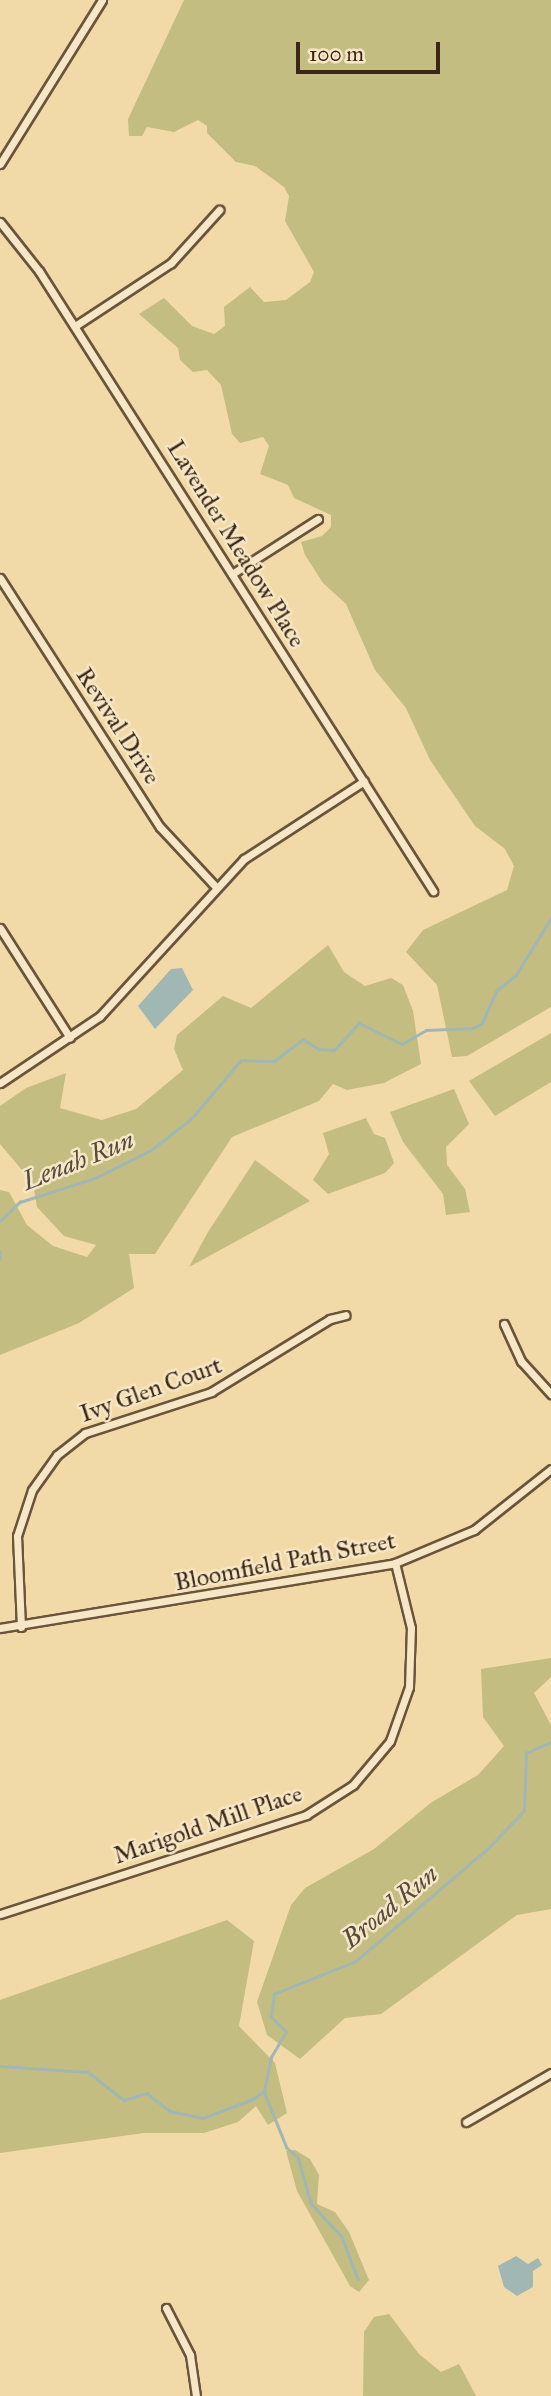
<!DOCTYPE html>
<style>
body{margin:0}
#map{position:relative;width:551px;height:2396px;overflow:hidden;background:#f2daa8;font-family:"IM FELL Great Primer",serif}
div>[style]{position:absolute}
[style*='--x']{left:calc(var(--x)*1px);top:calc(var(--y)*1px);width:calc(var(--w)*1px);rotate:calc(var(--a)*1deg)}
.green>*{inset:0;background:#c3bd82}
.water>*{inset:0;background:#a1b7b4}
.stream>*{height:2.5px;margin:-1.25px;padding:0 1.25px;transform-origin:1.25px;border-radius:1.25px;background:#a1b7b4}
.roads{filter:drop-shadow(2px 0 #6a543b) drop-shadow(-2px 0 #6a543b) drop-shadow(0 2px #6a543b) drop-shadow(0 -2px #6a543b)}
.street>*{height:7px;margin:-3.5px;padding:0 3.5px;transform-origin:3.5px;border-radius:3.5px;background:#f7e7c6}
span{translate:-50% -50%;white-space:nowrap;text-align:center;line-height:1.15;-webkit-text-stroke:5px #f7e7c6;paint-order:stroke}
.street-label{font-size:24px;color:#3c2717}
.water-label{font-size:26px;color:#554b3e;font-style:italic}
.scale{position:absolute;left:296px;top:42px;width:144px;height:32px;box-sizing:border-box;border:4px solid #3c2717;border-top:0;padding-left:9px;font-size:21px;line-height:24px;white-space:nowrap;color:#3c2717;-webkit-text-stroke:5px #f7e7c6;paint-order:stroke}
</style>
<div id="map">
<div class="green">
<i style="clip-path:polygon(184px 0,551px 0,551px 1007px,467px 1056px,452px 1057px,437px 985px,406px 952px,423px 930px,507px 890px,514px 866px,505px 849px,475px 826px,430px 760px,406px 708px,375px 670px,346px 604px,323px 583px,305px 555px,301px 542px,322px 536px,331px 527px,331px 515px,294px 498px,288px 485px,260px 474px,269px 446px,263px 437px,240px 443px,232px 434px,221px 385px,207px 370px,193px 372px,180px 360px,178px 348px,139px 314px,164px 298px,192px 326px,214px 334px,225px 326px,224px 307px,250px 287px,264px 302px,286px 300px,310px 282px,314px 272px,285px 221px,289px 196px,284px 187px,255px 166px,236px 162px,207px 133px,207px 126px,198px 120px,174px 132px,147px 127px,142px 136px,129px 136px,128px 119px)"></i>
<i style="clip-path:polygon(328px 945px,344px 972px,365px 986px,391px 978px,403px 985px,413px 1011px,421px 1064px,384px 1083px,347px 1090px,333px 1084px,319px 1101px,232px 1137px,155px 1254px,129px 1254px,134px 1288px,79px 1323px,0 1355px,0 1190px,9px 1192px,27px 1225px,53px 1246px,87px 1257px,96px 1245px,64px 1236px,37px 1207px,33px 1183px,0 1144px,0 1106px,26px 1088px,66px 1073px,60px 1108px,102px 1120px,136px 1109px,183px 1070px,174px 1049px,177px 1035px,223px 996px,251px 1008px)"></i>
<i style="clip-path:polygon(551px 1033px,551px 1082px,495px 1116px,469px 1081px)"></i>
<i style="clip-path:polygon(454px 1089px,469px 1124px,446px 1147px,447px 1165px,465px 1189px,470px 1212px,446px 1215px,443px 1194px,403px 1142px,390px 1112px)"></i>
<i style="clip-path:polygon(366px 1118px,374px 1134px,385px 1138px,394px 1163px,385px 1173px,328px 1194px,313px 1180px,329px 1154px,323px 1133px)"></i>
<i style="clip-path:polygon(255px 1160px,310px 1201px,189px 1267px,208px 1232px)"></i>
<i style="clip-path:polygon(551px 1658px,551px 1677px,534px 1693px,551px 1725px,551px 1909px,517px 1915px,381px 2014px,345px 2018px,300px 2059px,267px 2035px,257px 2002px,291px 1905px,305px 1888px,374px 1849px,432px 1802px,478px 1775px,504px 1746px,483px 1717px,481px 1669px)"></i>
<i style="clip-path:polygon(227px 1920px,254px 1941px,239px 2026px,275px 2063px,287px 2113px,268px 2125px,256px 2106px,238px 2122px,204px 2133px,144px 2133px,0 2153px,0 2000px)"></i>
<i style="clip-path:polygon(295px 2150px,310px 2159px,319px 2175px,317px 2204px,335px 2212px,349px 2232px,369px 2280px,359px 2292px,350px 2286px,297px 2191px,286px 2151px)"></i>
<i style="clip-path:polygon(389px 2314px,419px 2354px,441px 2372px,459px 2364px,476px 2396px,363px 2396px,364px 2332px,374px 2317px)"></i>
</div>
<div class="water">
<i style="clip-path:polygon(182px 968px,193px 990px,155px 1029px,138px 1006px,171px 969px)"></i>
<i style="clip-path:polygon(516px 2256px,528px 2264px,538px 2258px,542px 2265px,533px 2271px,533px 2287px,517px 2296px,504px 2287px,498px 2266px)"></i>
</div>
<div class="stream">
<i style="--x:0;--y:1221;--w:28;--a:-44"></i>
<i style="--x:20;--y:1202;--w:79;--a:-17.7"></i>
<i style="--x:95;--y:1178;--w:63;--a:-26.6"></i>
<i style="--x:151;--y:1150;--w:51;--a:-37.8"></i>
<i style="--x:191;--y:1119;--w:77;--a:-49.7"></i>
<i style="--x:241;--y:1060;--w:33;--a:2"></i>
<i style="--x:274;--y:1061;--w:36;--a:-37"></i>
<i style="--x:303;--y:1039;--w:19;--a:32"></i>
<i style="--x:319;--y:1049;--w:15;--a:4"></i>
<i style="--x:334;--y:1050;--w:37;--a:-47"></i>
<i style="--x:359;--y:1023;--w:48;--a:26"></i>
<i style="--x:402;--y:1044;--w:28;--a:-30"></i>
<i style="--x:426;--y:1030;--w:47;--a:-2.4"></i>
<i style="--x:473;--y:1028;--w:10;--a:-29"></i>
<i style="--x:482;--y:1023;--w:36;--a:-66"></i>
<i style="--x:497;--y:990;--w:24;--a:-38"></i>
<i style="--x:516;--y:975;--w:67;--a:-58.4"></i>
<i style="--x:0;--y:1251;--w:8;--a:90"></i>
<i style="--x:0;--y:2066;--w:88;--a:3.9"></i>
<i style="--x:88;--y:2072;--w:46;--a:37.9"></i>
<i style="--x:124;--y:2100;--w:24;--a:-17"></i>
<i style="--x:147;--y:2093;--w:29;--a:38"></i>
<i style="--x:170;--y:2111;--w:34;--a:12"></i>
<i style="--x:203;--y:2118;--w:53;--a:-20.8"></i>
<i style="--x:253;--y:2099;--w:14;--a:-36"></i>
<i style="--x:264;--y:2091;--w:35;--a:-78"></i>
<i style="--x:271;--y:2057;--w:29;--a:-59"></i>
<i style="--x:286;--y:2032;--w:21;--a:-135"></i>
<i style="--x:271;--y:2017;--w:23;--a:-83"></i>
<i style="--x:274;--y:1994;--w:88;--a:-21.9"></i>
<i style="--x:356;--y:1961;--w:172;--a:-40.5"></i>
<i style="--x:487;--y:1849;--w:53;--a:-45.8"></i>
<i style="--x:524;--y:1811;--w:58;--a:-88"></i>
<i style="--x:526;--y:1753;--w:27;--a:-24"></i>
<i style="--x:264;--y:2091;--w:61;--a:68"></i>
<i style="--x:287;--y:2148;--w:14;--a:39"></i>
<i style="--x:298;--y:2157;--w:48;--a:74.2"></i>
<i style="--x:311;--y:2203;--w:46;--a:47.6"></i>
<i style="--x:342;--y:2237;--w:45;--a:69.1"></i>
</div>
<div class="roads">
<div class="street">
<i style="--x:0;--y:164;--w:193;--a:-58.1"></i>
<i style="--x:0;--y:222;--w:63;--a:51.5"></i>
<i style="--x:39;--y:271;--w:735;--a:57.56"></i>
<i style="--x:75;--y:326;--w:115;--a:-33.3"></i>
<i style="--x:171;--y:263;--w:72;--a:-47.8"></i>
<i style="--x:232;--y:574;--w:102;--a:-32.6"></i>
<i style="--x:0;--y:578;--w:296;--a:57.3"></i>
<i style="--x:160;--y:827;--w:81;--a:47"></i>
<i style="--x:0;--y:928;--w:130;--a:57.5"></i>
<i style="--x:0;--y:1083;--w:120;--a:-33.8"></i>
<i style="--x:100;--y:1016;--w:213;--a:-47.5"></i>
<i style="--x:244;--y:859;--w:143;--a:-33"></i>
<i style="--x:504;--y:1324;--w:41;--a:65.3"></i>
<i style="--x:521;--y:1361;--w:45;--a:47.7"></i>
<i style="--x:21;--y:1627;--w:91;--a:-92.5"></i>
<i style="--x:17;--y:1536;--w:48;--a:-71.9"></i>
<i style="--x:32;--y:1490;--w:43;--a:-54.5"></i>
<i style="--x:57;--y:1455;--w:36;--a:-38"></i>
<i style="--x:85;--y:1433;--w:133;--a:-18"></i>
<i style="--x:211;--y:1392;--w:140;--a:-31.5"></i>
<i style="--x:330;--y:1319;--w:16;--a:-14"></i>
<i style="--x:0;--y:1628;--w:400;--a:-9.3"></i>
<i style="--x:395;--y:1563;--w:86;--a:-22.7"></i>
<i style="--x:474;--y:1530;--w:98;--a:-38.4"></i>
<i style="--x:0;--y:1914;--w:322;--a:-17.9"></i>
<i style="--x:306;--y:1815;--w:56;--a:-32.6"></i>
<i style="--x:353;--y:1785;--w:57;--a:-49.9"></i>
<i style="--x:390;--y:1741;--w:57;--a:-70.6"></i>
<i style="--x:409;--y:1687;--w:59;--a:-88.1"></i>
<i style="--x:411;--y:1628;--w:67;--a:-103.8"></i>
<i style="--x:466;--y:2122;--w:98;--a:-30"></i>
<i style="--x:166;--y:2308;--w:53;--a:62.9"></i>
<i style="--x:190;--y:2355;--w:41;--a:81.7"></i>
</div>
</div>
<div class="street-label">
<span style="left:236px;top:544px;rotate:58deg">Lavender Meadow Place</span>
<span style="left:118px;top:726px;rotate:57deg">Revival Drive</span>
<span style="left:151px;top:1390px;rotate:-20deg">Ivy Glen Court</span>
<span style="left:285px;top:1562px;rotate:-11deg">Bloomfield Path Street</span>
<span style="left:208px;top:1825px;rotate:-19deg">Marigold Mill Place</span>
</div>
<div class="water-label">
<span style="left:78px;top:1161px;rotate:-22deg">Lenah Run</span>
<span style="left:390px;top:1907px;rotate:-39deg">Broad Run</span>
</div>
<div class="scale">100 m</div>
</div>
